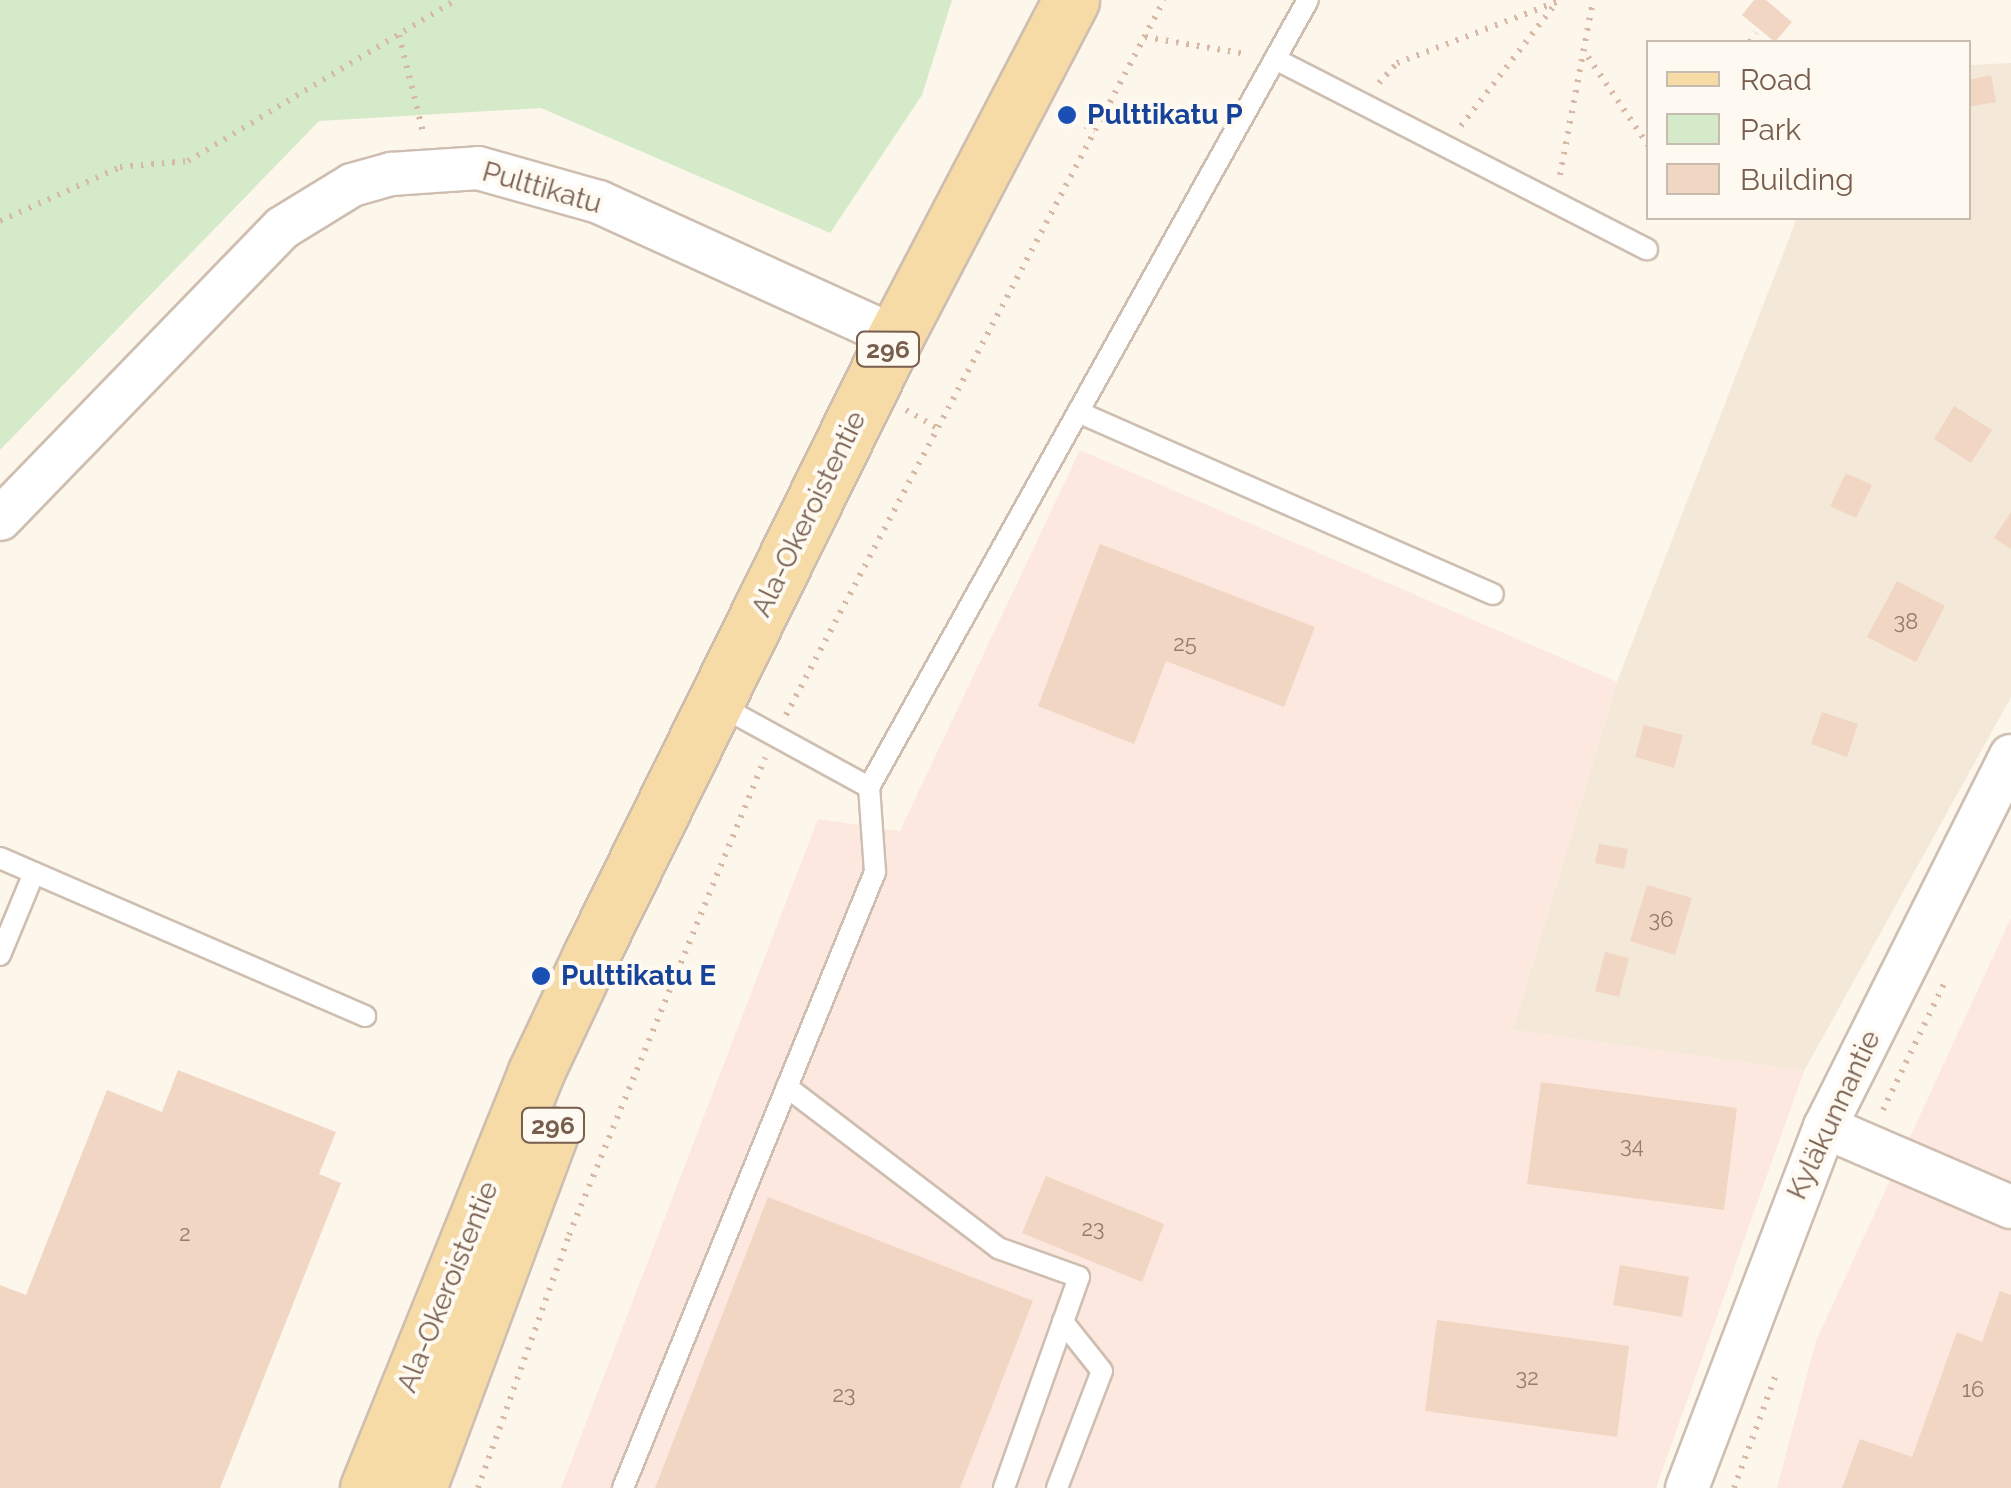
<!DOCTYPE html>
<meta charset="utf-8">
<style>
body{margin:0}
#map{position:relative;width:2011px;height:1488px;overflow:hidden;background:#fcf6eb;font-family:Raleway,sans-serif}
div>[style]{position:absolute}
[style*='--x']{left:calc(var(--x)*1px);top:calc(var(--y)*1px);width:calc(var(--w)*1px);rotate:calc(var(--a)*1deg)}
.residential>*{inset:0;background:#f4e8d9}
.commercial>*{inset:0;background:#fce8df}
.green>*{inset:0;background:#d5eac9}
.building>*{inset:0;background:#f1d6c3}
.path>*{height:6px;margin-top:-3px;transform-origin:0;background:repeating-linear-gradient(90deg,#d6baa6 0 2.5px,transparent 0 10.5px)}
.roads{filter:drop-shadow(2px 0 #cebeb0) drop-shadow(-2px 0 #cebeb0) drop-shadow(0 2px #cebeb0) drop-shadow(0 -2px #cebeb0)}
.service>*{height:20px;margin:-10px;padding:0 10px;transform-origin:10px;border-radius:10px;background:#fff}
.minor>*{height:42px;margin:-21px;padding:0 21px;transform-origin:21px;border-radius:21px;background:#fff}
.primary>*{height:55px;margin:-27.5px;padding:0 27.5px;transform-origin:27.5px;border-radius:27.5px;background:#f7dba6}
.dots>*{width:28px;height:28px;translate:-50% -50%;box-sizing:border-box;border:5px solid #fefaf1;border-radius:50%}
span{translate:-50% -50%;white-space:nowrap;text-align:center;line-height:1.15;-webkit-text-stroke:8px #fefaf1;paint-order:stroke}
.number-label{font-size:22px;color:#967c6b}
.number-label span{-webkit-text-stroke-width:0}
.shield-label span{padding:2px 8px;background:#fefaf1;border:2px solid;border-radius:8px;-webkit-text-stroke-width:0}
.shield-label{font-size:25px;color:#775e4e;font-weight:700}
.transit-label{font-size:28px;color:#164399;font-weight:700}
.left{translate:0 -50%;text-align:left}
.street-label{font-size:28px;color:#775e4e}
.legend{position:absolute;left:1646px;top:40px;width:325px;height:180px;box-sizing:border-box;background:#fefaf1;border:2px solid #c8bcb0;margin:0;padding:12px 18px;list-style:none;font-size:30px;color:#775e4e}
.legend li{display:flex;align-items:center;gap:20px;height:50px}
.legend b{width:50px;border:2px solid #c8bcb0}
</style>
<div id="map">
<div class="residential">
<i style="clip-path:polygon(2011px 63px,2011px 697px,1804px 1071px,1513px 1030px,1617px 682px,1797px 218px,1968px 218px,1969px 65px)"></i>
</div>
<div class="commercial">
<i style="clip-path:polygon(1080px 450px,1617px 682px,1513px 1030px,1804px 1071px,1656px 1488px,561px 1488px,818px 819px,900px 831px)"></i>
<i style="clip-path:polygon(2011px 918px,2011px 1488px,1777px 1488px,1816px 1341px)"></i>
</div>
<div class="green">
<i style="clip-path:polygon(0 0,952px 0,922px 95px,830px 233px,541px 108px,319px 121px,0 450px)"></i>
</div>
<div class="building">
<i style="clip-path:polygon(1754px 0,1766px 0,1792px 22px,1775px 42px,1742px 15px)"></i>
<i style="clip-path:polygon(1991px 75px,1996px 102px,1968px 107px,1968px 80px)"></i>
<i style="clip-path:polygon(1954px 406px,1992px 430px,1971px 463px,1934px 439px)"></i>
<i style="clip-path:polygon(1846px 473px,1872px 485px,1856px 518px,1830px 506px)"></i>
<i style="clip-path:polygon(2011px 512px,2011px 549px,1994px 538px)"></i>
<i style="clip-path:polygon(1100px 544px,1315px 627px,1284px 707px,1166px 661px,1134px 744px,1038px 706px)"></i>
<i style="clip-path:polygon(1897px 581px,1945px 606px,1916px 662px,1867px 637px)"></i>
<i style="clip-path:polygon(1822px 712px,1858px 724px,1847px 757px,1811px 744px)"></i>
<i style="clip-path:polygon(1644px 725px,1683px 735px,1674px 768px,1635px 757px)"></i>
<i style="clip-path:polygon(1599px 844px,1628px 849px,1624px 869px,1595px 863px)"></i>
<i style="clip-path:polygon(1647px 885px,1692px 898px,1675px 955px,1630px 941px)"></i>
<i style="clip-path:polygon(1605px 952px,1629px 958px,1619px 997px,1595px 991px)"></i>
<i style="clip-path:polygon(178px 1070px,336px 1132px,319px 1174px,341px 1183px,220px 1488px,0 1488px,0 1285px,26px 1295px,107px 1090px,162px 1112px)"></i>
<i style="clip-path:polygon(1541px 1082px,1737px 1108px,1724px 1210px,1527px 1184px)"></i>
<i style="clip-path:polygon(1046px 1176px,1164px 1224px,1142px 1282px,1022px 1233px)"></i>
<i style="clip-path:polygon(768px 1197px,1033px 1301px,960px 1488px,655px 1488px)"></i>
<i style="clip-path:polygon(1620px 1265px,1689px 1277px,1682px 1317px,1613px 1305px)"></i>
<i style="clip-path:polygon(2000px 1291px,2011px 1295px,2011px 1488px,1842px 1488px,1860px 1439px,1912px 1457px,1957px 1332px,1982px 1342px)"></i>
<i style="clip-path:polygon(1437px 1320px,1629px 1346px,1617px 1437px,1425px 1411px)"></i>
</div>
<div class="path">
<i style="--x:399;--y:35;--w:104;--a:76.1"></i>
<i style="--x:1145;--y:37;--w:103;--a:9.5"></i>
<i style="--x:1750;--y:42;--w:11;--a:-56"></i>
<i style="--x:1588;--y:57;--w:107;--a:55.7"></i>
<i style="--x:1379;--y:83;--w:27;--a:-48"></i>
<i style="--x:1397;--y:63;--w:177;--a:-20.9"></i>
<i style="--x:1067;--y:115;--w:32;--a:30"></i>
<i style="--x:1461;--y:126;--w:157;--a:-52.3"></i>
<i style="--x:1560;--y:175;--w:178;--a:-79.3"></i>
<i style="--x:0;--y:221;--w:132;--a:-24.2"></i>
<i style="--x:120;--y:167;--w:68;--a:-5"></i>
<i style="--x:188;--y:161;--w:313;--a:-31"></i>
<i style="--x:906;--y:410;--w:34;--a:30"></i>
<i style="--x:786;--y:715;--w:809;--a:-62.14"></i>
<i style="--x:1883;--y:1110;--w:142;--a:-64.2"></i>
<i style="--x:478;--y:1488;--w:269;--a:-70.2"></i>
<i style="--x:569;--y:1235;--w:516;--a:-67.66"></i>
<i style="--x:1734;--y:1488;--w:124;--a:-69.7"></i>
</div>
<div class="roads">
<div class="service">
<i style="--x:1275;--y:59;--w:418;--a:27.1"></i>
<i style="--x:1078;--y:412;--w:453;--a:23.7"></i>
<i style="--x:719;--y:705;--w:171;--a:28.7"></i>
<i style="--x:869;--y:787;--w:901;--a:-60.85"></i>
<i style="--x:0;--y:858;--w:398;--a:23.4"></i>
<i style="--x:0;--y:955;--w:89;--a:-67.5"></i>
<i style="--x:787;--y:1087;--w:265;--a:37.3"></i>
<i style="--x:998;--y:1248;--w:86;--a:19.7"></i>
<i style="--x:1079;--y:1277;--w:224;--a:109.6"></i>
<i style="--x:623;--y:1488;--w:666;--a:-67.75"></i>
<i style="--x:875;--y:872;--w:85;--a:-94"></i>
<i style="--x:1057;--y:1488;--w:125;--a:-69"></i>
<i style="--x:1102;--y:1371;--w:63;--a:-128.5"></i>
</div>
<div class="minor">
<i style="--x:0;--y:519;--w:405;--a:-45.9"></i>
<i style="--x:282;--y:228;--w:82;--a:-31.6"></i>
<i style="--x:352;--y:185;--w:41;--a:-15.8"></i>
<i style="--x:391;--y:174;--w:87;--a:-3.9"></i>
<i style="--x:478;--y:168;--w:126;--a:15.7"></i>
<i style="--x:599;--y:202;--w:325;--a:24.5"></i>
<i style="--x:1825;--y:1127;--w:202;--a:23.3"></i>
<i style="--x:1687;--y:1488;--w:386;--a:-69.1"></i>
<i style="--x:1825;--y:1127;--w:415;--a:-63.4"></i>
</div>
<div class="primary">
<i style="--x:368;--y:1488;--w:446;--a:-68"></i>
<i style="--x:535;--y:1074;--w:132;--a:-64.8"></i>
<i style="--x:591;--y:955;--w:689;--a:-63.81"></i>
<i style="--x:895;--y:337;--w:380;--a:-62.4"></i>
<i style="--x:418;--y:1488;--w:377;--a:-69.6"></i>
</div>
</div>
<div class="dots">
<i style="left:1067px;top:115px;background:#1a4fb4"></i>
<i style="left:541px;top:976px;background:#1a4fb4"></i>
</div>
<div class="number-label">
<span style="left:1906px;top:622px">38</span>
<span style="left:1185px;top:644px">25</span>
<span style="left:1661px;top:920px">36</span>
<span style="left:1632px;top:1146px">34</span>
<span style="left:1093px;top:1229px">23</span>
<span style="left:185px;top:1234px">2</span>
<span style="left:1527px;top:1378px">32</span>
<span style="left:1973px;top:1390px">16</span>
<span style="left:844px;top:1395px">23</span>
</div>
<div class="shield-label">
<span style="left:888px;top:349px">296</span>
<span style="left:553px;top:1125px">296</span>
</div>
<div class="transit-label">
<span class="left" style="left:1087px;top:115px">Pulttikatu P</span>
<span class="left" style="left:561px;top:976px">Pulttikatu E</span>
</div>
<div class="street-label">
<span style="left:542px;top:188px;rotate:16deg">Pulttikatu</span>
<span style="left:809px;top:514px;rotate:-64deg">Ala-Okeroistentie</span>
<span style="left:1834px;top:1115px;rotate:-65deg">Kyläkunnantie</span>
<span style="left:448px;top:1287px;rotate:-68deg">Ala-Okeroistentie</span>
</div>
<ul class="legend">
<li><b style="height:12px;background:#f7dba6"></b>Road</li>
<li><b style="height:28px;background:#d5eac9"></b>Park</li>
<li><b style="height:28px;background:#f1d6c3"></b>Building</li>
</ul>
</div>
